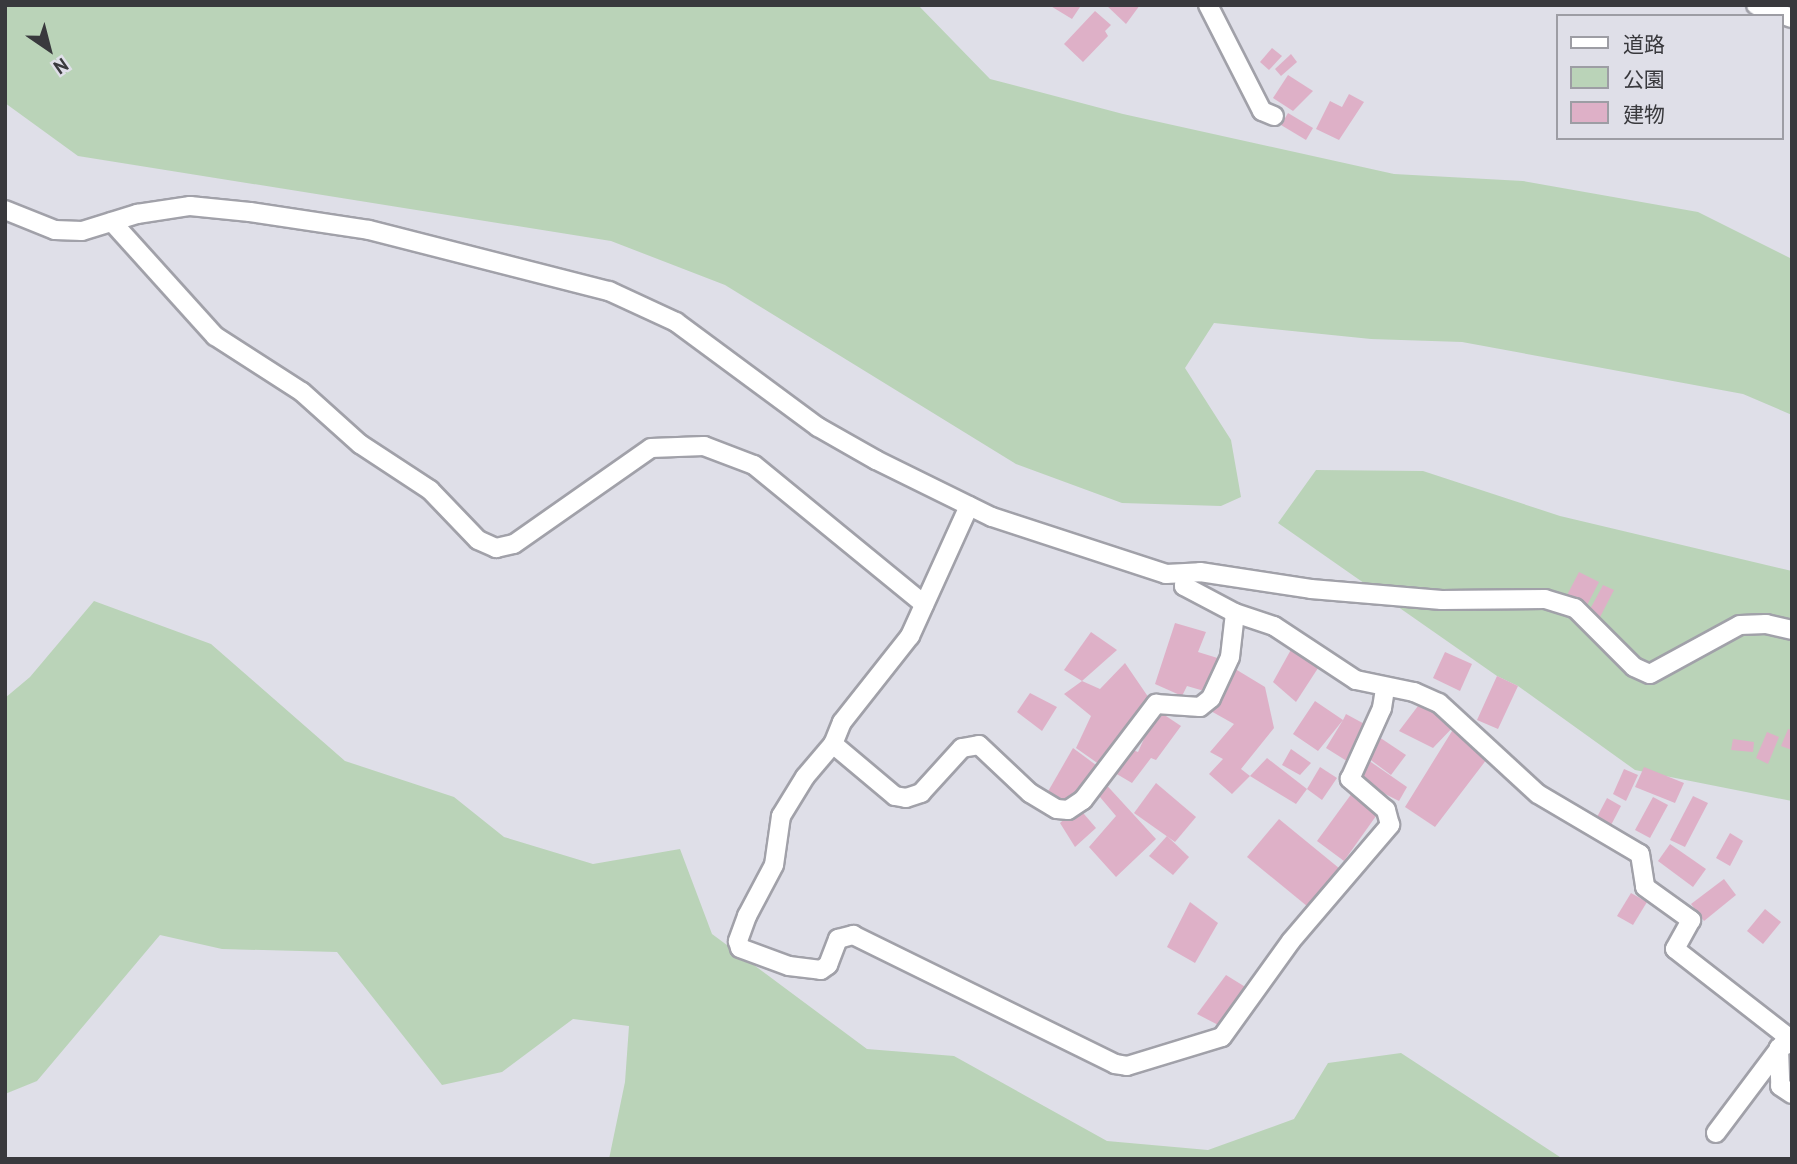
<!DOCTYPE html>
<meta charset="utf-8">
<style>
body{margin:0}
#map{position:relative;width:1797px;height:1164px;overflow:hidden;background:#dfdfe8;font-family:"PT Sans","Noto Sans JP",sans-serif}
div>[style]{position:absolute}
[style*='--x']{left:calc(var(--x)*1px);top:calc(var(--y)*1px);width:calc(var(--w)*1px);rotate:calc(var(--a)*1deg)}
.green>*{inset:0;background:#bad3b8}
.building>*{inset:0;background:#deb0c7}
.roads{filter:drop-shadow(2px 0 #a1a1a9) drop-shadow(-2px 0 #a1a1a9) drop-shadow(0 2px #a1a1a9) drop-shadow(0 -2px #a1a1a9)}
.minor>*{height:18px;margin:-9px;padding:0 9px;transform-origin:9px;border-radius:9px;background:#fff}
span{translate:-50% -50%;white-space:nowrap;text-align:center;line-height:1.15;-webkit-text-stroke:7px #dfdfe8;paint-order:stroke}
.frame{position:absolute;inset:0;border:7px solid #39393d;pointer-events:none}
.legend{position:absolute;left:1556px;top:14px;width:228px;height:126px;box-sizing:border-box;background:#dfdfe8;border:2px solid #9d9da4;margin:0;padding:9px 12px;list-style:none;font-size:21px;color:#39393d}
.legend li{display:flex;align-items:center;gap:14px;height:35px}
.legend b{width:35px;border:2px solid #9d9da4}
.north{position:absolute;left:14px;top:14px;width:70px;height:70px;-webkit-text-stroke:5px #dfdfe8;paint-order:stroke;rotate:145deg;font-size:19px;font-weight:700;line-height:28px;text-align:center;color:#39393d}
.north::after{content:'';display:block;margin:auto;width:24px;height:32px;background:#39393d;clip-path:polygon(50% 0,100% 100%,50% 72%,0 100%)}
</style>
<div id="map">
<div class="green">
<i style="clip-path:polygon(5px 5px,918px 5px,990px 79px,1123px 114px,1394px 174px,1523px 181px,1698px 212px,1792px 259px,1792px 415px,1743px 394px,1462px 342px,1371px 339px,1214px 323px,1185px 368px,1231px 440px,1241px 497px,1221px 506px,1122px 503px,1016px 464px,725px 285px,611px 241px,78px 156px,5px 103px)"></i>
<i style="clip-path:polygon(1316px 470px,1423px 471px,1560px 516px,1792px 571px,1792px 801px,1635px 770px,1518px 686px,1497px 676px,1278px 523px)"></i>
<i style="clip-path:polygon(94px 601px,211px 644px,345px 761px,454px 797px,504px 837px,593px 864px,680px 849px,712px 934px,867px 1049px,954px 1056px,1107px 1141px,1208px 1150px,1294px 1119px,1328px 1063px,1401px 1053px,1563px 1159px,609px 1159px,625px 1082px,629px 1026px,573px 1019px,502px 1072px,442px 1085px,337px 952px,222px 949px,160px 935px,37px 1081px,5px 1094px,5px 698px,30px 677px)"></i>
</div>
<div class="building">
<i style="clip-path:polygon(1049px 5px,1076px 5px,1080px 7px,1072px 19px)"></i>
<i style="clip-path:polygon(1106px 5px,1140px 5px,1126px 24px)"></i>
<i style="clip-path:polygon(1095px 11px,1111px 25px,1105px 31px,1108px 36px,1083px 62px,1064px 44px)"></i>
<i style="clip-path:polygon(1272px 48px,1282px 56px,1269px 70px,1260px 62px)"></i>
<i style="clip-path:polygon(1291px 54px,1297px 62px,1281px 76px,1275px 69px)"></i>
<i style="clip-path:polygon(1288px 75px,1313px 91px,1293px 111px,1273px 98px)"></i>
<i style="clip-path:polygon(1349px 94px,1364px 102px,1339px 140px,1316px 129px,1330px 101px,1342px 107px)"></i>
<i style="clip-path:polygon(1288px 113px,1313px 128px,1306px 140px,1281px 125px)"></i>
<i style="clip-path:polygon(1579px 572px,1599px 582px,1585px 609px,1565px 599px)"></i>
<i style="clip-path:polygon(1603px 585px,1614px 590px,1599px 619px,1588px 613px)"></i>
<i style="clip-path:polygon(1175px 623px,1206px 632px,1198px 652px,1224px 660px,1211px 693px,1187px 686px,1182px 696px,1155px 684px)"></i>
<i style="clip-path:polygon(1091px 632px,1117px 650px,1082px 681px,1064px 670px)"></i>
<i style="clip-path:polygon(1293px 646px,1320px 665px,1296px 702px,1273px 682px)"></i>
<i style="clip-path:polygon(1445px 652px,1472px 664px,1460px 691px,1433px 678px)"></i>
<i style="clip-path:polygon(1125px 663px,1153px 704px,1103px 767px,1076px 748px,1091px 716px,1064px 694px,1082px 681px,1100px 689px)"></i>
<i style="clip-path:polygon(1232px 667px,1265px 687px,1274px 728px,1241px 769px,1250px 776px,1232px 794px,1209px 774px,1223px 759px,1210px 752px,1234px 724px,1209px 710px)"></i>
<i style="clip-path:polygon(1497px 676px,1518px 686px,1498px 729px,1477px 720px)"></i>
<i style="clip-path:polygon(1030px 693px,1057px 707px,1042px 731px,1017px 712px)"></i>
<i style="clip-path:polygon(1315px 701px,1343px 720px,1346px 714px,1370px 727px,1350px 763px,1326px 748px,1343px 720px,1318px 751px,1293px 734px)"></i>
<i style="clip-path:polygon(1418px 706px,1457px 723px,1490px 755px,1435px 827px,1405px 807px,1457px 723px,1433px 748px,1399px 731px)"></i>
<i style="clip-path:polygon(1157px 710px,1181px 726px,1156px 760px,1151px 758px,1132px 783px,1115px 773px,1125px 747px,1138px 752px)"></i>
<i style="clip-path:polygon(1788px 729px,1792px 730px,1792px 750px,1781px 746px)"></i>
<i style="clip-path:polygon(1767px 732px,1779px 737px,1768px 764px,1756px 758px)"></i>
<i style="clip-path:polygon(1379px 737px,1406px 755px,1391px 775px,1364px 755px)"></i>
<i style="clip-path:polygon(1733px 739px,1754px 742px,1753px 752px,1731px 750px)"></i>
<i style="clip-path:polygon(1073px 748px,1100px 768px,1072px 804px,1046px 795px)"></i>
<i style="clip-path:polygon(1291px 749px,1311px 763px,1300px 775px,1282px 765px)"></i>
<i style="clip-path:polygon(1267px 758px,1307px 789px,1296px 804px,1250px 776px)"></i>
<i style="clip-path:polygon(1368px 760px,1407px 787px,1399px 801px,1357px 780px)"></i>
<i style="clip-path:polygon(1320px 767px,1337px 778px,1322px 800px,1307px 789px)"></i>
<i style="clip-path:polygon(1644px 767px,1684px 783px,1675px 803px,1635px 787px)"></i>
<i style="clip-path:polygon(1624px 769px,1638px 775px,1626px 801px,1613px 794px)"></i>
<i style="clip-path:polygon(1101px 779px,1156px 839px,1116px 877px,1089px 847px,1116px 816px,1094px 790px)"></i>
<i style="clip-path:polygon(1156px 783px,1196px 817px,1175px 842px,1134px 813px)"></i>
<i style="clip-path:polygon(1355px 789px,1381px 809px,1344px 861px,1317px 841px)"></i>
<i style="clip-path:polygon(1693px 796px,1708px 803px,1685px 847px,1670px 840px)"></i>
<i style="clip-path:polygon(1653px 797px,1668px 805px,1650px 838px,1635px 830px)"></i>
<i style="clip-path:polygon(1607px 798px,1621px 806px,1610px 827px,1596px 819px)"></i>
<i style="clip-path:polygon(1078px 807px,1096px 828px,1075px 847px,1060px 823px)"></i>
<i style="clip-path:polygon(1279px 819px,1345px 873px,1313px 911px,1247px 857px)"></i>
<i style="clip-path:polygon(1730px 833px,1743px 841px,1730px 866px,1716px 858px)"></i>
<i style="clip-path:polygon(1167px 836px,1189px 857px,1173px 875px,1149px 856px)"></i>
<i style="clip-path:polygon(1670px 844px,1706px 869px,1693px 887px,1658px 861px)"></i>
<i style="clip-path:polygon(1724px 879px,1736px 895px,1704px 921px,1691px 904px)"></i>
<i style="clip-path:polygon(1631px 893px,1647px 902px,1633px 925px,1617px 916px)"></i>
<i style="clip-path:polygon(1190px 902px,1218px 923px,1195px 963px,1167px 947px)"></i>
<i style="clip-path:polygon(1765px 909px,1781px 922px,1763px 944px,1747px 931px)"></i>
<i style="clip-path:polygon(1226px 975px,1247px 988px,1226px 1029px,1197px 1014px)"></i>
</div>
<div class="roads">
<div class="minor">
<i style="--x:1208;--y:5;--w:119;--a:63"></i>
<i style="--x:1262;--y:111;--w:13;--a:23"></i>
<i style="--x:1756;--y:5;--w:38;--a:20"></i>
<i style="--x:5;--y:210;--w:54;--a:21.8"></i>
<i style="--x:55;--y:230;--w:27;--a:2"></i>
<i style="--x:82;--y:231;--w:58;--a:-17.2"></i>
<i style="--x:137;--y:214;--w:54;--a:-8.6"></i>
<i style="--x:190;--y:206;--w:60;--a:5.7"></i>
<i style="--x:250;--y:212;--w:120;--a:8.6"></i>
<i style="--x:369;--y:230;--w:248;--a:14.3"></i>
<i style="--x:609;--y:291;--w:74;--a:24.8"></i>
<i style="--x:676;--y:322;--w:177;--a:36.5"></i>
<i style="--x:818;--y:427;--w:67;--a:29.6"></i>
<i style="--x:876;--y:460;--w:129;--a:26.2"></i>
<i style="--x:992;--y:517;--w:183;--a:18.1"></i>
<i style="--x:1166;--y:574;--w:34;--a:-3"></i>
<i style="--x:1200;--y:572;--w:112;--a:8.7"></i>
<i style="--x:1311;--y:589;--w:131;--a:4.8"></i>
<i style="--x:1442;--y:600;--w:103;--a:-0.6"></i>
<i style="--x:1545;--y:599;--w:31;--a:17"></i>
<i style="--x:1575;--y:608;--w:83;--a:45"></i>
<i style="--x:1634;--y:667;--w:17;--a:24"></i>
<i style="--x:1650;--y:674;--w:102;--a:-28.6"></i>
<i style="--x:1740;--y:625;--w:26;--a:-2"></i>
<i style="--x:1766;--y:624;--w:27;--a:13"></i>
<i style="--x:112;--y:222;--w:154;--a:47.9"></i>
<i style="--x:215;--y:336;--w:103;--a:32.8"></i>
<i style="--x:302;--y:392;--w:78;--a:41.9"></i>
<i style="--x:360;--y:444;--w:84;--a:33.3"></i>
<i style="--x:430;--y:490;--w:69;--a:46.2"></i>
<i style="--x:478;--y:540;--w:20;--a:24"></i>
<i style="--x:496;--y:548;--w:18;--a:-13"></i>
<i style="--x:514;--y:544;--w:167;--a:-35"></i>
<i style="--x:651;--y:448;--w:53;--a:-2.2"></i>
<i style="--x:704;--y:446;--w:53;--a:20.8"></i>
<i style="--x:754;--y:465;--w:220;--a:39.3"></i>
<i style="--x:969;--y:506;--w:143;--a:114.4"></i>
<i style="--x:910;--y:636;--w:110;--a:128.3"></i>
<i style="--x:842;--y:722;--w:24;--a:112"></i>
<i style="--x:833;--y:744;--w:43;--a:130.3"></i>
<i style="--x:805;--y:777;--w:46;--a:121.6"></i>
<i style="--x:781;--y:816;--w:49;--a:98.1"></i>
<i style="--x:774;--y:865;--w:58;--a:117.9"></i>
<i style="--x:747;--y:916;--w:27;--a:110"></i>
<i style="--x:738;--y:941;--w:7;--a:74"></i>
<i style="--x:740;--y:948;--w:52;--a:20.2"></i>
<i style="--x:789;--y:966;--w:32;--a:7"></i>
<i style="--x:821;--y:970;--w:9;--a:-36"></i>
<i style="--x:828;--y:965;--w:28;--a:-69"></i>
<i style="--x:838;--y:939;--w:16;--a:-15"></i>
<i style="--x:853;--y:935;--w:292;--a:26.2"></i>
<i style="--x:1115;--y:1064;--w:12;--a:9"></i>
<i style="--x:1127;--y:1066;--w:99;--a:-17"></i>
<i style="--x:1222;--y:1037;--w:118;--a:-54.3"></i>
<i style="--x:1291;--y:941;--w:153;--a:-49.5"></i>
<i style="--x:1390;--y:825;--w:16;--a:-105"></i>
<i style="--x:1386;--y:810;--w:48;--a:-139.3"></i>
<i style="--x:1350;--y:779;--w:78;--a:-65.7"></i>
<i style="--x:1382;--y:708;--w:19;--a:-81"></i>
<i style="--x:1185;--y:575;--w:11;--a:95"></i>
<i style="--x:1184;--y:586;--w:58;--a:27.9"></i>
<i style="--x:1235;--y:613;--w:41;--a:18.4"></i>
<i style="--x:1274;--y:626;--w:98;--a:33.4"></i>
<i style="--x:1356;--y:680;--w:59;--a:11.7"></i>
<i style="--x:1414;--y:692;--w:27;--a:24"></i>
<i style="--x:1439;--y:703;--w:134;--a:42.6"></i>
<i style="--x:1538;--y:794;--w:118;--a:30.5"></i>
<i style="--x:1640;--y:854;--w:33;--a:81"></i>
<i style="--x:1645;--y:887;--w:57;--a:35.7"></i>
<i style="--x:1691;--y:920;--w:33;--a:119"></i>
<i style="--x:1675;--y:949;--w:143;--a:37.9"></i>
<i style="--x:1788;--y:1037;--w:120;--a:126.9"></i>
<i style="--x:833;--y:744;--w:81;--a:40"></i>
<i style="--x:895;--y:796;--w:11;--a:10"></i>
<i style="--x:906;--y:798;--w:16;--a:-18"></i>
<i style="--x:921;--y:793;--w:61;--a:-47.7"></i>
<i style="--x:962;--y:748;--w:17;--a:-10"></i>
<i style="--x:979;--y:745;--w:70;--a:43.3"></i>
<i style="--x:1030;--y:793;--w:31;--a:31"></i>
<i style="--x:1057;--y:809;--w:11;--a:5"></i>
<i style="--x:1068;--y:810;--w:18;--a:-34"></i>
<i style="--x:1083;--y:800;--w:121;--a:-52.8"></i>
<i style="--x:1156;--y:704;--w:44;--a:3.9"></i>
<i style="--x:1200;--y:707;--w:14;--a:-39"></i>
<i style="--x:1211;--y:698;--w:45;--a:-65.1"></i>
<i style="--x:1230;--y:657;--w:44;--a:-83.5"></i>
<i style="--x:1786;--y:1045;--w:8;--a:157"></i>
<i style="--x:1779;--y:1048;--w:38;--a:88"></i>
<i style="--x:1780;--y:1086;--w:14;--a:34"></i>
</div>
</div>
<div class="frame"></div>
<ul class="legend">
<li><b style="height:9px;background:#fff"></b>道路</li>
<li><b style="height:19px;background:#bad3b8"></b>公園</li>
<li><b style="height:19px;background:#deb0c7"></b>建物</li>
</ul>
<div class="north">N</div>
</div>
